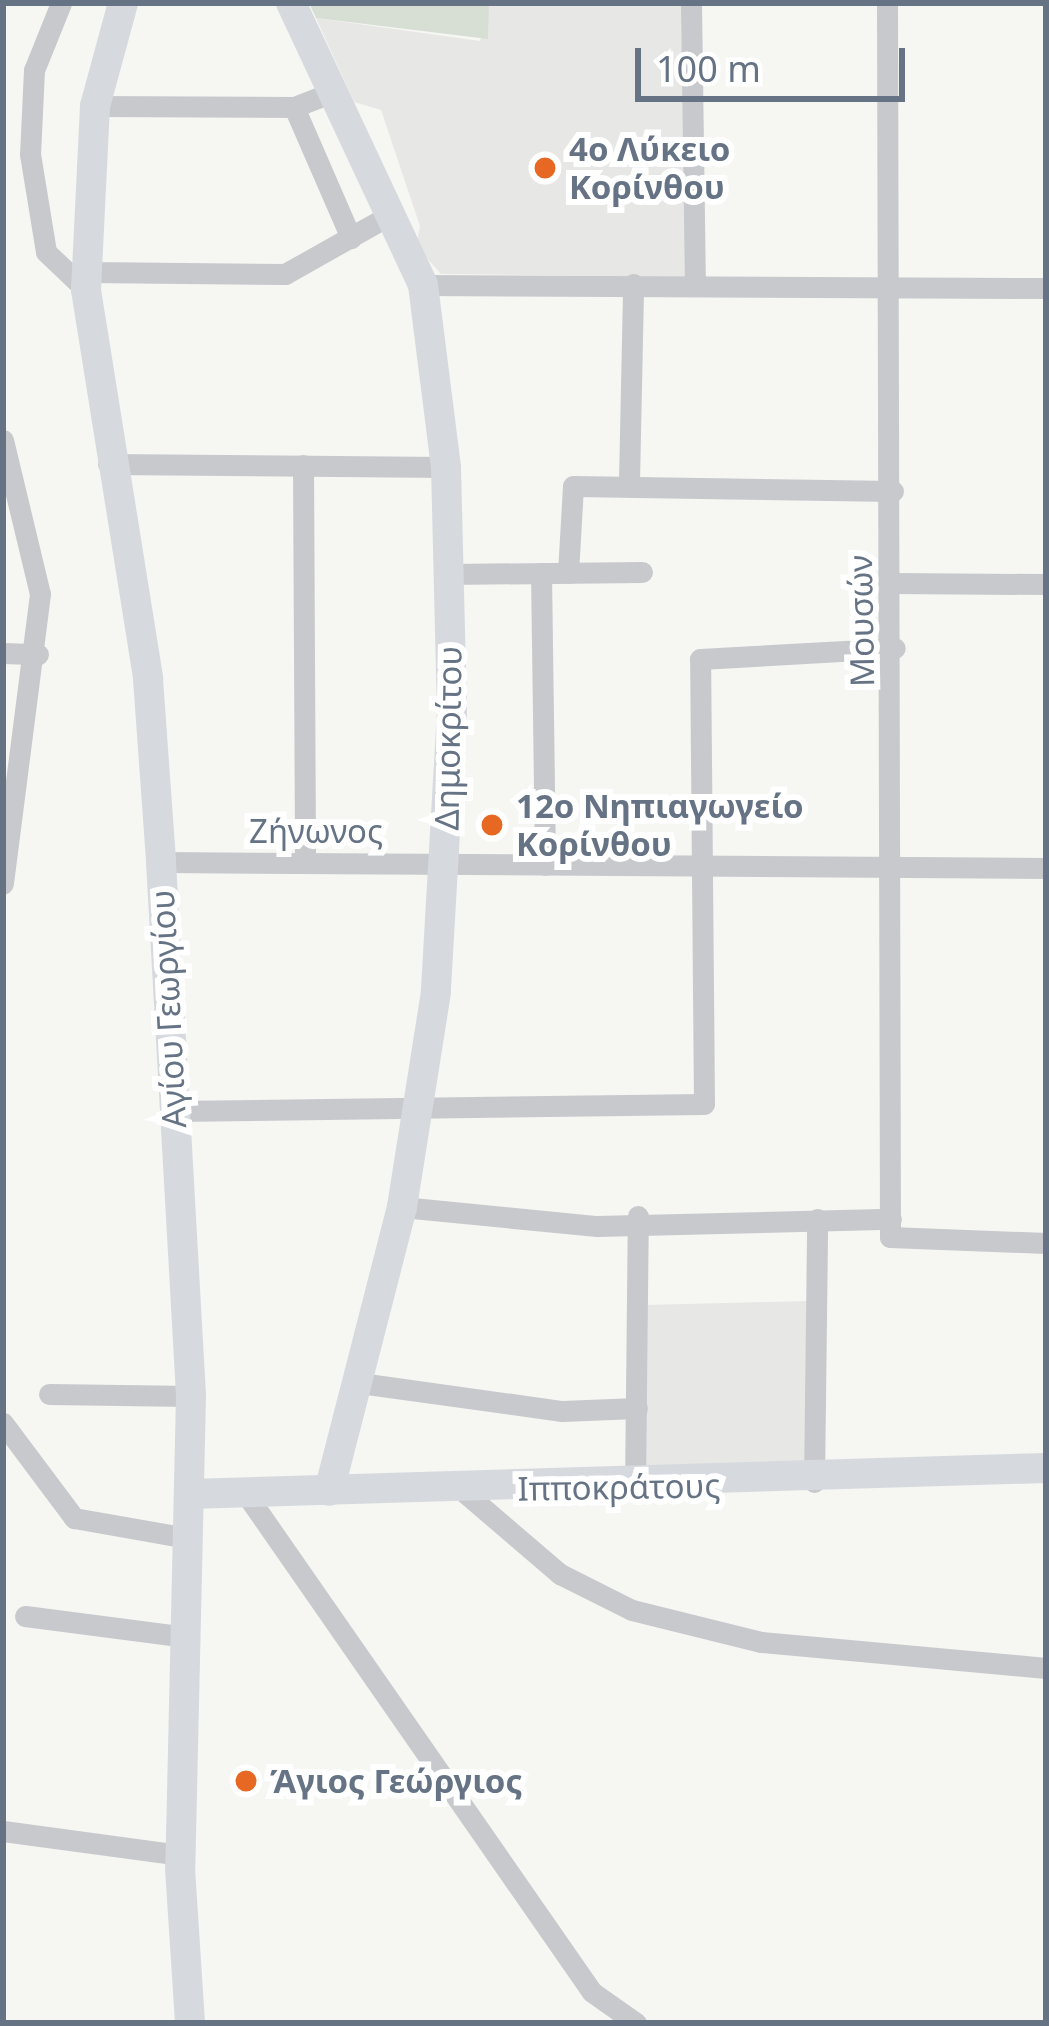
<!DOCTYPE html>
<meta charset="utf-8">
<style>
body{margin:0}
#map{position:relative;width:1049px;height:2026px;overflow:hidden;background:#f6f7f3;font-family:"Noto Sans",sans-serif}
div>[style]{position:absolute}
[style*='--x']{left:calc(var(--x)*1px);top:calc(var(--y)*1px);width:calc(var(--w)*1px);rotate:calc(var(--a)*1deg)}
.built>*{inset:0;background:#e7e8e6}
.green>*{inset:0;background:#d7ded4}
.street>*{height:21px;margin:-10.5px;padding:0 10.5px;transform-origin:10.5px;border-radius:10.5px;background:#c7c9cd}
.secondary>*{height:30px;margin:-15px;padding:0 15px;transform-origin:15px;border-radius:15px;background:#d6dadf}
.dots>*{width:33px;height:33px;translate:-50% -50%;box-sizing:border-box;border:6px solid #fff;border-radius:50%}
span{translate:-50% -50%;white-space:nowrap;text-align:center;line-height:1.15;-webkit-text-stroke:12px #fff;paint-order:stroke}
.poi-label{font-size:33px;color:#657385;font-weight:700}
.left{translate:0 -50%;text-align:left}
.street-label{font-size:33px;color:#657385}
.frame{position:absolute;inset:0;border:6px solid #657385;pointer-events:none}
.scale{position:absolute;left:635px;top:48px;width:270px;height:54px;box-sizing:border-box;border:6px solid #657385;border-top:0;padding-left:15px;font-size:36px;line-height:42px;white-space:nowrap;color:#657385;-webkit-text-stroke:9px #fff;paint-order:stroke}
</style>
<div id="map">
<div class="built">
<i style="clip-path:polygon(489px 3px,686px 3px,688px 277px,441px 274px,416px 246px,420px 226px,381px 110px,354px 102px,316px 18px,480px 41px)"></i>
<i style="clip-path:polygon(810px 1301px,807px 1465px,644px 1469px,646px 1305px)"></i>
</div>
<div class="green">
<i style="clip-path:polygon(309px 3px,489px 3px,488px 39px,316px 18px)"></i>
</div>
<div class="street">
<i style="--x:61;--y:3;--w:72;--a:111.9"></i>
<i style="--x:34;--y:70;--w:84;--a:92.7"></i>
<i style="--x:30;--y:154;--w:99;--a:80.7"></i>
<i style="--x:46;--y:252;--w:55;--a:43.5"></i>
<i style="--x:691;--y:3;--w:281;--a:89.2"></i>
<i style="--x:887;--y:3;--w:1234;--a:89.86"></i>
<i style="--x:890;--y:1237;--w:156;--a:2.2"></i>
<i style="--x:95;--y:106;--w:199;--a:0.3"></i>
<i style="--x:294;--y:107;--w:40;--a:-21"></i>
<i style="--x:294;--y:107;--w:143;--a:66.5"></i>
<i style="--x:87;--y:272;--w:198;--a:0.6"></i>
<i style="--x:285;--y:274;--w:116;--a:-29.4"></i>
<i style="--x:423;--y:285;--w:623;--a:0.28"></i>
<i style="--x:3;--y:440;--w:158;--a:76.5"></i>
<i style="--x:40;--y:594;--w:292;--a:97.3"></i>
<i style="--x:108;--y:464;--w:338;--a:0.5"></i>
<i style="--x:303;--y:465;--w:398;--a:89.7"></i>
<i style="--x:629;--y:482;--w:198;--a:-88.8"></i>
<i style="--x:541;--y:573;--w:292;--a:89.2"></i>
<i style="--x:568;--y:573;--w:87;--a:-86.7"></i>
<i style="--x:573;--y:486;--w:320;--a:0.9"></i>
<i style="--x:449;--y:574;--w:193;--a:-0.6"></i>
<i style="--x:892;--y:583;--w:154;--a:0.4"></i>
<i style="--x:3;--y:653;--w:35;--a:2"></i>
<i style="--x:161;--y:862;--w:885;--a:0.39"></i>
<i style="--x:173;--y:1111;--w:531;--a:-0.76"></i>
<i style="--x:704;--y:1104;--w:445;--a:-90.5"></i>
<i style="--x:700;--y:659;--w:195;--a:-3.2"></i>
<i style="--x:402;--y:1207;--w:196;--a:5.6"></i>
<i style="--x:597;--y:1226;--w:294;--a:-1.4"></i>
<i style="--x:360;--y:1383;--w:204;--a:7.9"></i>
<i style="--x:562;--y:1411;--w:75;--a:-2.3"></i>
<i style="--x:49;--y:1394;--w:142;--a:0.8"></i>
<i style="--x:3;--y:1423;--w:119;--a:53.2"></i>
<i style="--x:74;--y:1518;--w:116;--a:10"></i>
<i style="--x:814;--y:1482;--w:263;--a:-89.3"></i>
<i style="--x:635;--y:1488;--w:272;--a:-89.4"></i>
<i style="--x:463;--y:1491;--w:128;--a:40.6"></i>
<i style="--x:560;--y:1574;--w:80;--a:26.6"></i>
<i style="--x:632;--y:1610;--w:133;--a:13.9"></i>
<i style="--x:761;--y:1642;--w:286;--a:5.2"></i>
<i style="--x:246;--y:1494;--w:606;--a:55.21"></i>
<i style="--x:592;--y:1992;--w:54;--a:35.2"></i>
<i style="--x:25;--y:1616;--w:163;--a:7.4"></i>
<i style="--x:3;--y:1831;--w:180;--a:7.7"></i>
</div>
<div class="secondary">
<i style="--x:123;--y:3;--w:107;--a:105.2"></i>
<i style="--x:95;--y:106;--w:184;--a:92.8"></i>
<i style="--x:86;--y:290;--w:394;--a:80.9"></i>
<i style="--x:148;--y:679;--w:183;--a:85.9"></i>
<i style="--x:161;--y:862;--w:535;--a:86.78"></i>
<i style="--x:191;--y:1396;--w:472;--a:91.3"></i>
<i style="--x:180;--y:1868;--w:155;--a:86.3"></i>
<i style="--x:291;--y:3;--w:311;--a:64.9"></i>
<i style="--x:423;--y:285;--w:183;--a:82.8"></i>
<i style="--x:446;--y:467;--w:244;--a:88.6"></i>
<i style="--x:452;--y:711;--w:281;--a:93.3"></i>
<i style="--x:436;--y:992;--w:218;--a:99"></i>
<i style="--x:402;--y:1207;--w:293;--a:104.4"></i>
<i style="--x:189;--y:1494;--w:857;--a:-1.74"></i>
</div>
<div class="dots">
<i style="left:545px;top:168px;background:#e76822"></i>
<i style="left:492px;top:825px;background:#e76822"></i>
<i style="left:246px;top:1781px;background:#e76822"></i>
</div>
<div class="poi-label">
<span class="left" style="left:569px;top:168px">4ο Λύκειο<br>Κορίνθου</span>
<span class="left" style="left:516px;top:825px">12ο Νηπιαγωγείο<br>Κορίνθου</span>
<span class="left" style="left:270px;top:1781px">Άγιος Γεώργιος</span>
</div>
<div class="street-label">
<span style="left:861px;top:621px;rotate:-91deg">Μουσών</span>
<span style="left:448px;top:738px;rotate:-89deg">Δημοκρίτου</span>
<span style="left:316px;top:831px">Ζήνωνος</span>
<span style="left:168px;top:1009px;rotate:-93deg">Αγίου Γεωργίου</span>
<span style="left:619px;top:1487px;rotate:-1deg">Ιπποκράτους</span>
</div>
<div class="frame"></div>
<div class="scale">100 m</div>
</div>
